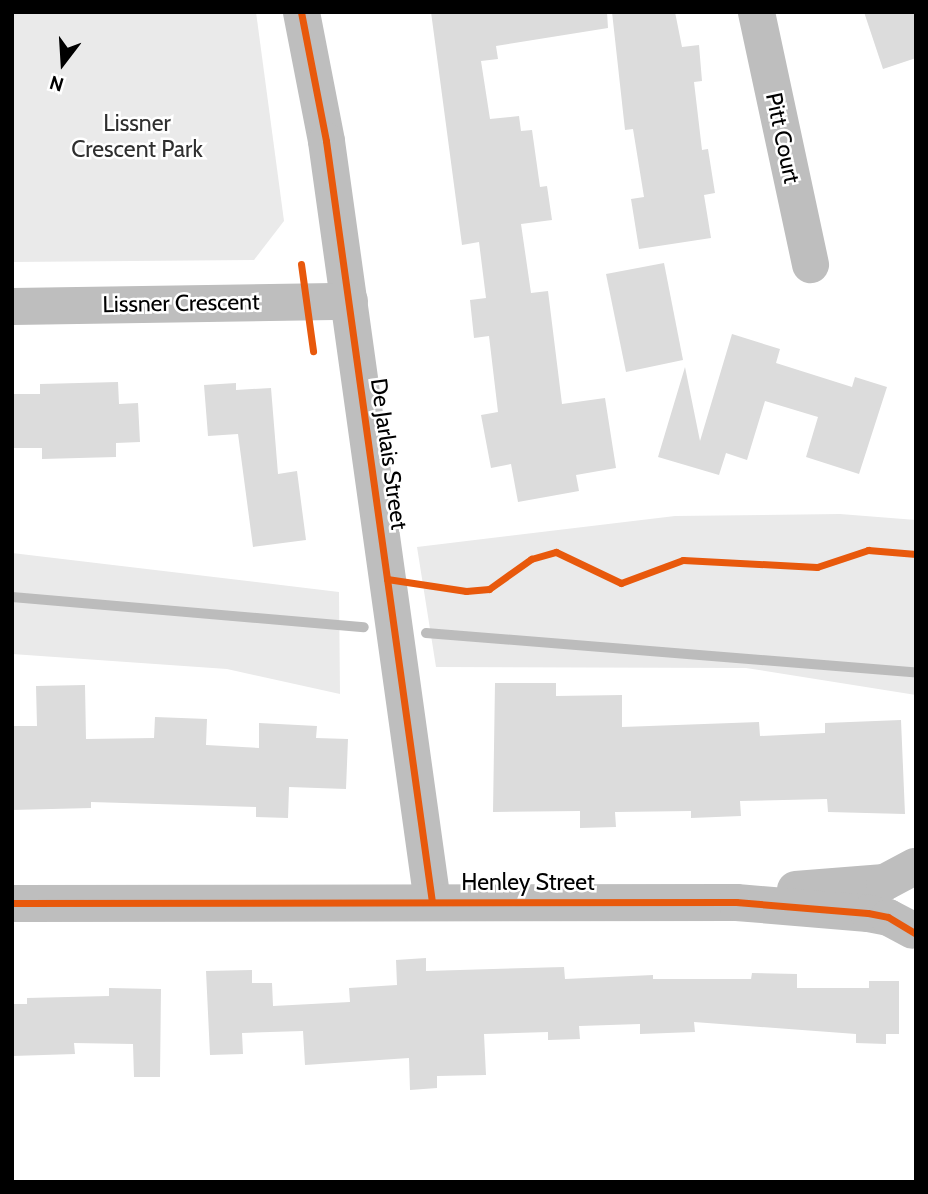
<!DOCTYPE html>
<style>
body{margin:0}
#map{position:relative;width:928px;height:1194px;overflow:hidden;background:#fff;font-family:Cabin,sans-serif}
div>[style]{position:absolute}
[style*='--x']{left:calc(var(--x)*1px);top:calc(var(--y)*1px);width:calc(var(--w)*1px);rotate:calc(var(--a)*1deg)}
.green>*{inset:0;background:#eaeaea}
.stream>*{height:10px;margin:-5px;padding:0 5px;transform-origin:5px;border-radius:5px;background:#bcbcbc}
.building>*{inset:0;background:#dcdcdc}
.street>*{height:37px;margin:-18.5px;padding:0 18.5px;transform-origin:18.5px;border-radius:18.5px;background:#bebebe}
.cycleway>*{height:7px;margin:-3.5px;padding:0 3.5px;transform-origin:3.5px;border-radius:3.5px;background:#e8590c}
span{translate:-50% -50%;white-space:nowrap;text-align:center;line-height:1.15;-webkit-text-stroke:5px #fff;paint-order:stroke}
.park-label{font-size:23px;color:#2f2f2f}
.street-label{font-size:23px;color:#000}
.frame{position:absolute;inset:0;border:14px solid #000;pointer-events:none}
.north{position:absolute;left:28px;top:28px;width:70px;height:70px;-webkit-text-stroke:5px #fff;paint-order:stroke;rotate:197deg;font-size:19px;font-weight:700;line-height:28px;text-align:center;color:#000}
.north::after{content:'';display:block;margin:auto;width:24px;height:32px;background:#000;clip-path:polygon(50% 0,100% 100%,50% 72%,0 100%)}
</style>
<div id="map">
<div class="green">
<i style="clip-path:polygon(12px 12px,256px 12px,284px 221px,254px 260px,12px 262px)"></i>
<i style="clip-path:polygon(840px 514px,916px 520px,916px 695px,746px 668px,436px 667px,417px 547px,675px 516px)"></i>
<i style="clip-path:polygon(12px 553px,339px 592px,340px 694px,227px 669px,12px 654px)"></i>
</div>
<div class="stream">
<i style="--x:12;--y:597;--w:353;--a:4.9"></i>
<i style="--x:426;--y:633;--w:492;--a:4.6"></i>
</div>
<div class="building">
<i style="clip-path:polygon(431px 12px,607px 12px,608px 28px,496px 46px,498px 59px,481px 61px,490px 119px,519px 116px,521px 131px,532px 130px,540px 187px,547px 186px,552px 220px,521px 224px,531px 293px,548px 291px,562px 404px,605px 398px,616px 468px,576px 475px,579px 491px,518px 502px,511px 464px,491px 468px,481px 415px,498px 412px,489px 336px,474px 338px,470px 300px,486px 298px,479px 242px,462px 245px)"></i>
<i style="clip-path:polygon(612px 12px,675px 12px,682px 47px,699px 45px,702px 81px,694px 82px,702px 150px,708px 149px,715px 193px,704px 195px,711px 238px,639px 249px,631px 199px,644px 197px,633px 129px,625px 130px)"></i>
<i style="clip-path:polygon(864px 12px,916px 12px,916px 58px,883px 69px)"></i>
<i style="clip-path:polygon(664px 263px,683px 360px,626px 372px,606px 274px)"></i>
<i style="clip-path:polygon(732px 334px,780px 349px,776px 363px,852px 387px,855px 377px,887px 387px,859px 474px,806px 457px,818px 417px,765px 401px,747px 460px,726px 453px,719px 475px,658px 457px,685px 367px,700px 441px)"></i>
<i style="clip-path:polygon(118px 382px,119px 404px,138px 403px,140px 442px,116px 443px,116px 457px,42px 459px,42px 448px,12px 448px,12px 394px,40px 394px,40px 384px)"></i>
<i style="clip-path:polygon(236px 383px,236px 390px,271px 388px,278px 474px,297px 471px,306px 540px,253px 547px,238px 434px,208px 436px,204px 385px)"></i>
<i style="clip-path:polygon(495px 683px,556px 683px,556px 696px,622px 695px,622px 727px,759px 722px,760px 736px,825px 733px,825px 723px,901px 720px,905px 814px,828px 812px,827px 799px,740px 801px,741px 816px,691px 818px,691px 811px,615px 812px,616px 827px,580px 828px,580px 811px,493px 812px)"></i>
<i style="clip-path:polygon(85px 685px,86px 739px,154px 738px,155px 717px,207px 719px,206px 745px,259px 748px,259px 723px,317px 726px,316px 738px,348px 739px,346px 789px,289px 787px,288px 818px,256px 817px,256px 807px,91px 802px,91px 808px,12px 810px,12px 726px,37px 726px,36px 686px)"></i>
<i style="clip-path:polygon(426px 958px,426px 971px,564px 967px,565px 979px,653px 975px,653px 979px,751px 979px,752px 973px,797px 974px,797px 988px,869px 988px,869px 981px,899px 981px,899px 1034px,886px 1034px,886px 1044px,856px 1043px,856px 1034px,694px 1022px,695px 1032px,640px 1034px,640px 1024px,579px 1026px,580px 1039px,548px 1040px,548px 1032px,484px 1034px,486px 1075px,437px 1076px,437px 1088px,410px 1090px,409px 1058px,305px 1065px,303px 1031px,242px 1033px,243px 1054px,210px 1055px,206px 971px,252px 970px,252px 983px,272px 983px,273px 1006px,350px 1002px,349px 988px,397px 985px,396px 960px)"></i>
<i style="clip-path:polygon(109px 988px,161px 989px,160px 1077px,134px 1077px,133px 1044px,74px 1043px,75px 1054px,12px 1056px,12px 1004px,27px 1004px,27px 998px,109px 996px)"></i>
</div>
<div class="street">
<i style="--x:301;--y:12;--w:131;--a:79"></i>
<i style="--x:326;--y:141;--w:768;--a:82.07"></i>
<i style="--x:756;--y:12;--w:258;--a:77.9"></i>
<i style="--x:12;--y:306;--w:337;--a:-0.9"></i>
<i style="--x:795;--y:889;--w:89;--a:-4.5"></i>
<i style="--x:884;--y:882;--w:34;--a:-28"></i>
<i style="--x:12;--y:903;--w:724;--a:-0.08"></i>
<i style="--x:736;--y:902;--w:132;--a:4.8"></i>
<i style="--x:868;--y:913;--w:20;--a:11"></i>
<i style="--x:888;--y:917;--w:27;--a:28"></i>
</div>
<div class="cycleway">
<i style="--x:301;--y:12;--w:131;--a:79"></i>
<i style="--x:326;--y:141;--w:768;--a:82.07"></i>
<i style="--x:301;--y:264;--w:88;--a:82.1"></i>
<i style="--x:387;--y:579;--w:80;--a:8.6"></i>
<i style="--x:466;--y:591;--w:23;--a:-5"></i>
<i style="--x:489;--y:589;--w:52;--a:-35.5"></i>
<i style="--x:531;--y:559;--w:26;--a:-16"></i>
<i style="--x:556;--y:552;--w:72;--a:25.5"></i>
<i style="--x:621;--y:583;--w:66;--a:-20.4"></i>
<i style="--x:683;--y:560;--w:134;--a:3"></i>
<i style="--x:817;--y:567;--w:54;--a:-18.4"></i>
<i style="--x:868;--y:550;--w:48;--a:4.8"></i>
<i style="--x:12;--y:903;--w:724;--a:-0.08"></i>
<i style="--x:736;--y:902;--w:132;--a:4.8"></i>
<i style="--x:868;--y:913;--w:20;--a:11"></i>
<i style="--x:888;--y:917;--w:33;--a:31"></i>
</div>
<div class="park-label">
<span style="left:137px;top:136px">Lissner<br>Crescent Park</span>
</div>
<div class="street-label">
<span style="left:783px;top:138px;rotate:78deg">Pitt Court</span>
<span style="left:181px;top:303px;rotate:-1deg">Lissner Crescent</span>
<span style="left:389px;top:454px;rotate:82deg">De Jarlais Street</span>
<span style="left:528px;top:882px">Henley Street</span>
</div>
<div class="frame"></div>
<div class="north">N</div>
</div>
